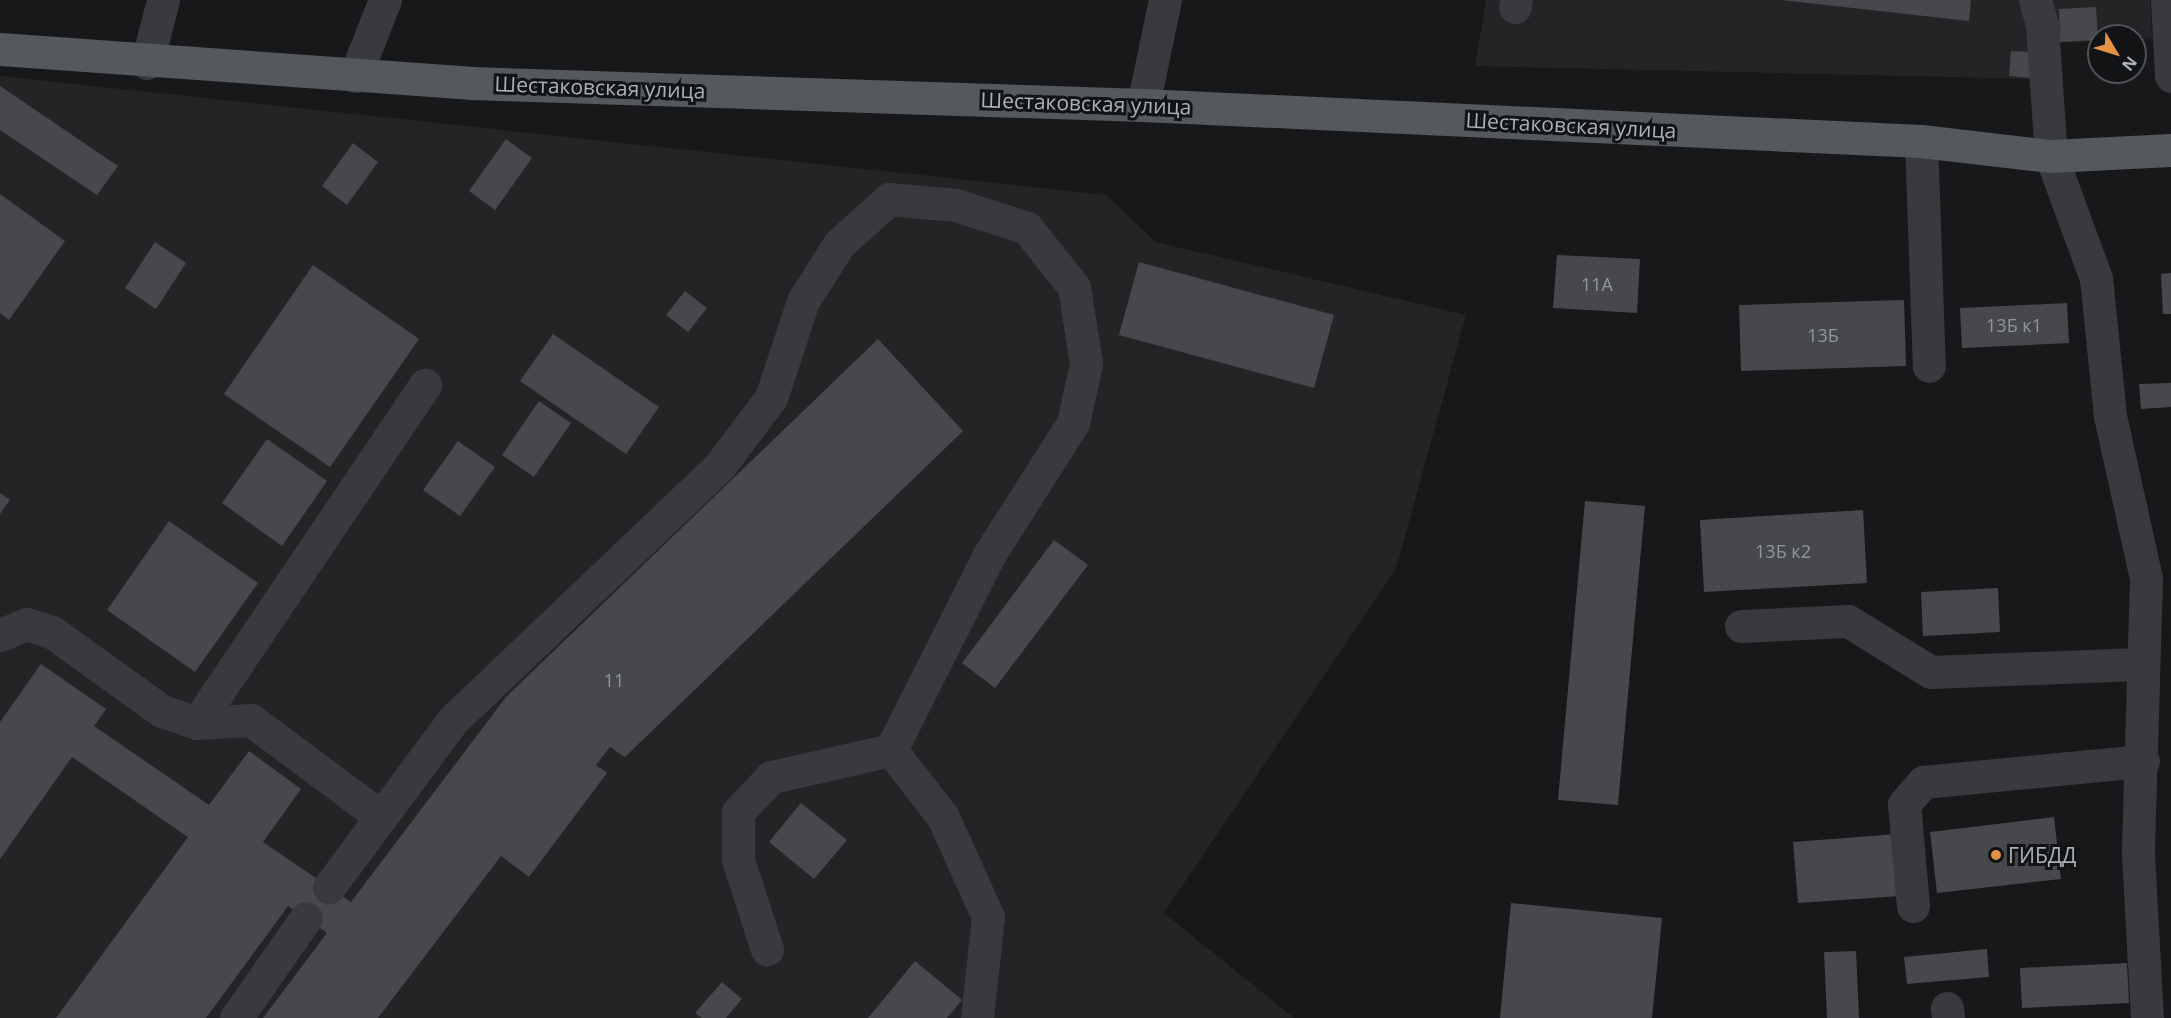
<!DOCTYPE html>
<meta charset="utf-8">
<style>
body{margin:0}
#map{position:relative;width:2171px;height:1018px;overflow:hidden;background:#171819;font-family:"Open Sans",sans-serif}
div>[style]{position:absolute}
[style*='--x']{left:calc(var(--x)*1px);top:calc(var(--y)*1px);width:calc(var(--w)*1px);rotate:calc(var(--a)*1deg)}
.built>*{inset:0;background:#232426}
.building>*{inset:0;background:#46484c}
.minor>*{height:33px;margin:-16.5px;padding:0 16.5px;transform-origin:16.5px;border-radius:16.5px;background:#393a3e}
.major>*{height:33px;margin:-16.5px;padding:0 16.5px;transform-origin:16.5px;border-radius:16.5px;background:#55585c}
.dots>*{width:16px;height:16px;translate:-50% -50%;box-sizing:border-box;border:3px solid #121314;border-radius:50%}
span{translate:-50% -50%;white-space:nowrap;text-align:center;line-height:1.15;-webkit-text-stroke:6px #121314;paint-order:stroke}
.number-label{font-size:18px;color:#92979d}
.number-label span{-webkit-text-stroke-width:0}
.street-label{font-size:21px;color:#abb1b8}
.poi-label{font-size:21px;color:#abb1b8}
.left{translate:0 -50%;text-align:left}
.north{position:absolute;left:2087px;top:24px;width:60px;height:60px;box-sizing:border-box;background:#121314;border:2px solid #4f5256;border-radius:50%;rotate:128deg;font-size:16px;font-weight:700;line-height:24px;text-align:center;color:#abb1b8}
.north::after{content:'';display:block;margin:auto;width:21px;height:27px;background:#e29346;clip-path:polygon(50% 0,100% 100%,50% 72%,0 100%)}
</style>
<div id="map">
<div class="built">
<i style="clip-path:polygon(1486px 0,2150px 0,2152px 38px,2099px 36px,2099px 41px,2037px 44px,2034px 79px,1475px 66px)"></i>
<i style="clip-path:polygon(0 76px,1106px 195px,1156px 242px,1466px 315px,1396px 569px,1164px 913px,1294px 1018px,0 1018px)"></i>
</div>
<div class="building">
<i style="clip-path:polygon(1781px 0,1971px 0,1969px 21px)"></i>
<i style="clip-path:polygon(2096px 7px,2098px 40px,2060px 42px,2059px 9px)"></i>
<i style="clip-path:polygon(2011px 51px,2032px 52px,2030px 78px,2009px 76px)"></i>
<i style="clip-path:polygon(0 86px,118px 166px,97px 195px,0 130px)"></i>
<i style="clip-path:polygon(506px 139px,532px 158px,495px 210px,469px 191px)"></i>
<i style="clip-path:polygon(353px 143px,378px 162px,347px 205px,322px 186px)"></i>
<i style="clip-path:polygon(0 194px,65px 241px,9px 320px,0 313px)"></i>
<i style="clip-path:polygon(155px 242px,186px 263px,156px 309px,125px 288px)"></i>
<i style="clip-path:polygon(1557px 255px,1640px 259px,1637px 313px,1553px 308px)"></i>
<i style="clip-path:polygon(1139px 262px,1334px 315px,1314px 388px,1119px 335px)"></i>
<i style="clip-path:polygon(313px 265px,419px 339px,330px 467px,224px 394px)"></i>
<i style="clip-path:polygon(2171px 273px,2171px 314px,2163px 314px,2161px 274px)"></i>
<i style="clip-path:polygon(685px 291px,707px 308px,688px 332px,666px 315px)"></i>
<i style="clip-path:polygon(1904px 300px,1906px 366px,1741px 371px,1739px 305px)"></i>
<i style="clip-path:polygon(2067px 303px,2069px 343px,1962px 348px,1960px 308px)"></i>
<i style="clip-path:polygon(553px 334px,659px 407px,626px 454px,520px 381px)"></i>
<i style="clip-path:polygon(878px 339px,963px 431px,625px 757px,610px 747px,596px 765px,607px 773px,529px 877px,501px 856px,378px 1018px,263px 1018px,327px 933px,288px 906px,206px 1018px,56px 1018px,188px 837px,72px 757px,0 859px,0 722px,41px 664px,106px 709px,94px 726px,209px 805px,249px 751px,301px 789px,263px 842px,351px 902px,506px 697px)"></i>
<i style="clip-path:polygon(2171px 383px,2171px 407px,2141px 409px,2139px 384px)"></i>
<i style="clip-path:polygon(539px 401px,571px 423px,534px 477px,502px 455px)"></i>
<i style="clip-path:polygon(267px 439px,327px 481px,282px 546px,222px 503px)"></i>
<i style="clip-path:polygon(458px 441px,495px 467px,460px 516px,423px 490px)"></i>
<i style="clip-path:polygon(0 493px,10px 500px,0 514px)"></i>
<i style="clip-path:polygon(1585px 501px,1645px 506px,1618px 805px,1558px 800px)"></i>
<i style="clip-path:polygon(1863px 510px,1867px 583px,1704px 592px,1700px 520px)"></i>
<i style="clip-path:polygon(169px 521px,258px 583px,195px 672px,107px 610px)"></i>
<i style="clip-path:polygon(1054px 540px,1088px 565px,995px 688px,962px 663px)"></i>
<i style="clip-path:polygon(1998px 588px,2000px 632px,1923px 636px,1921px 592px)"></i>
<i style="clip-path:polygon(801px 803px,847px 840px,814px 879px,769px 842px)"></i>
<i style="clip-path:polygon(2054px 817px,2061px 879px,1937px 893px,1930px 832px)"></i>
<i style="clip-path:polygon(1897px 834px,1901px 896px,1798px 903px,1793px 842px)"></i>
<i style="clip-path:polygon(1511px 903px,1662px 918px,1652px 1018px,1500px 1018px)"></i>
<i style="clip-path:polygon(1987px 949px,1989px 977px,1907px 984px,1904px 957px)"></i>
<i style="clip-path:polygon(1856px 951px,1859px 1018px,1827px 1018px,1824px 952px)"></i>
<i style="clip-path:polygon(915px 961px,962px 1000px,947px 1018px,868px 1018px)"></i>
<i style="clip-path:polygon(2127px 963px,2129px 1003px,2022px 1008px,2020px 968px)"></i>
<i style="clip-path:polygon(722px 982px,742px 999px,726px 1018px,702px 1018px,695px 1013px)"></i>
</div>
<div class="minor">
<i style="--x:2035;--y:0;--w:26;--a:74"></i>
<i style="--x:2042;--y:25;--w:131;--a:86.1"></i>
<i style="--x:2051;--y:156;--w:130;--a:69.8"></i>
<i style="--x:2096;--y:278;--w:139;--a:84.2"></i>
<i style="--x:2110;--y:416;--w:167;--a:77.5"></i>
<i style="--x:2146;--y:579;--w:274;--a:91.7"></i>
<i style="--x:2138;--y:853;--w:165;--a:86.9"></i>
<i style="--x:2167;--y:0;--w:76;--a:87"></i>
<i style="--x:1515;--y:7;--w:7;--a:-82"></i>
<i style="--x:147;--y:63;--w:65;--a:-75.7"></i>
<i style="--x:355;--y:76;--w:82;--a:-68.5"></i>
<i style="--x:1143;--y:105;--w:107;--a:-78.2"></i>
<i style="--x:1921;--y:141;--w:225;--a:88"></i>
<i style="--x:1741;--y:626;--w:107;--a:-2.7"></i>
<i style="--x:1848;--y:621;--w:97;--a:31.6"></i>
<i style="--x:1931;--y:672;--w:212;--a:-2.2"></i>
<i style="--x:0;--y:635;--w:29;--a:-22"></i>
<i style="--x:27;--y:624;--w:26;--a:18"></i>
<i style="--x:52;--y:632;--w:135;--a:35.7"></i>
<i style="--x:162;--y:711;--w:37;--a:19"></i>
<i style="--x:197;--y:723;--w:54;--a:-3.2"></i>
<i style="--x:251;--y:720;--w:162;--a:36.7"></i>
<i style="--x:197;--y:723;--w:408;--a:-56"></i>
<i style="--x:891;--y:750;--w:85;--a:52.2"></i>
<i style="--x:943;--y:817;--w:110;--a:65.8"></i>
<i style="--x:988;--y:917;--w:102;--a:96.2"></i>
<i style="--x:329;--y:887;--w:208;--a:-53.4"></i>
<i style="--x:453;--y:720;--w:366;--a:-43.6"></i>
<i style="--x:718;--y:468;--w:88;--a:-52.9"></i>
<i style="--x:771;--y:398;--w:102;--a:-71.7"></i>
<i style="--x:803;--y:301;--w:67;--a:-57.7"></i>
<i style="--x:839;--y:244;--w:67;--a:-42"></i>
<i style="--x:889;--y:199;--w:67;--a:5.1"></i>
<i style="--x:956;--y:205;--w:75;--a:17.9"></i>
<i style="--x:1027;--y:228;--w:75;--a:51.5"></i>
<i style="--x:1074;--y:287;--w:78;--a:81.1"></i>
<i style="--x:1086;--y:364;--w:60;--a:102.4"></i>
<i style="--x:1073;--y:423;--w:156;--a:122.5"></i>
<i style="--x:989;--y:555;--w:218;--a:116.7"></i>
<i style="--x:891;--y:750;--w:123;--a:167.3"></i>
<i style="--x:771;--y:777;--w:48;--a:133.3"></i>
<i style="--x:738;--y:812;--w:48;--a:90"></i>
<i style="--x:738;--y:860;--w:94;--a:72"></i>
<i style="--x:1913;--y:906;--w:102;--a:-95"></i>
<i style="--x:1904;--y:804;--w:29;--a:-49"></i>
<i style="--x:1923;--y:782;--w:221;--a:-5.5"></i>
<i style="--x:1947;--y:1008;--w:10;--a:84"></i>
<i style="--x:236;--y:1018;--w:122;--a:-55"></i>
</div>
<div class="major">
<i style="--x:0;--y:49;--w:471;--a:4.1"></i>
<i style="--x:470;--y:83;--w:673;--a:1.87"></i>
<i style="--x:1143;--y:105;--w:779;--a:2.65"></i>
<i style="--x:1921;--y:141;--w:131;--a:6.6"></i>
<i style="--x:2051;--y:156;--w:120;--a:-2.9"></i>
</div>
<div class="dots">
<i style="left:1996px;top:855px;background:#e29346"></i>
</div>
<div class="number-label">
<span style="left:1597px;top:284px">11А</span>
<span style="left:2014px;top:325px">13Б к1</span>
<span style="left:1823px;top:335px">13Б</span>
<span style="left:1783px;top:551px">13Б к2</span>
<span style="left:614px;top:680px">11</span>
</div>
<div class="street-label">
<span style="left:600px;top:87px;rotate:2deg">Шестаковская улица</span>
<span style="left:1086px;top:103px;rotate:2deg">Шестаковская улица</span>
<span style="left:1571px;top:125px;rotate:3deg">Шестаковская улица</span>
</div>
<div class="poi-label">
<span class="left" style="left:2008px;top:855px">ГИБДД</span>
</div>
<div class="north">N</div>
</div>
